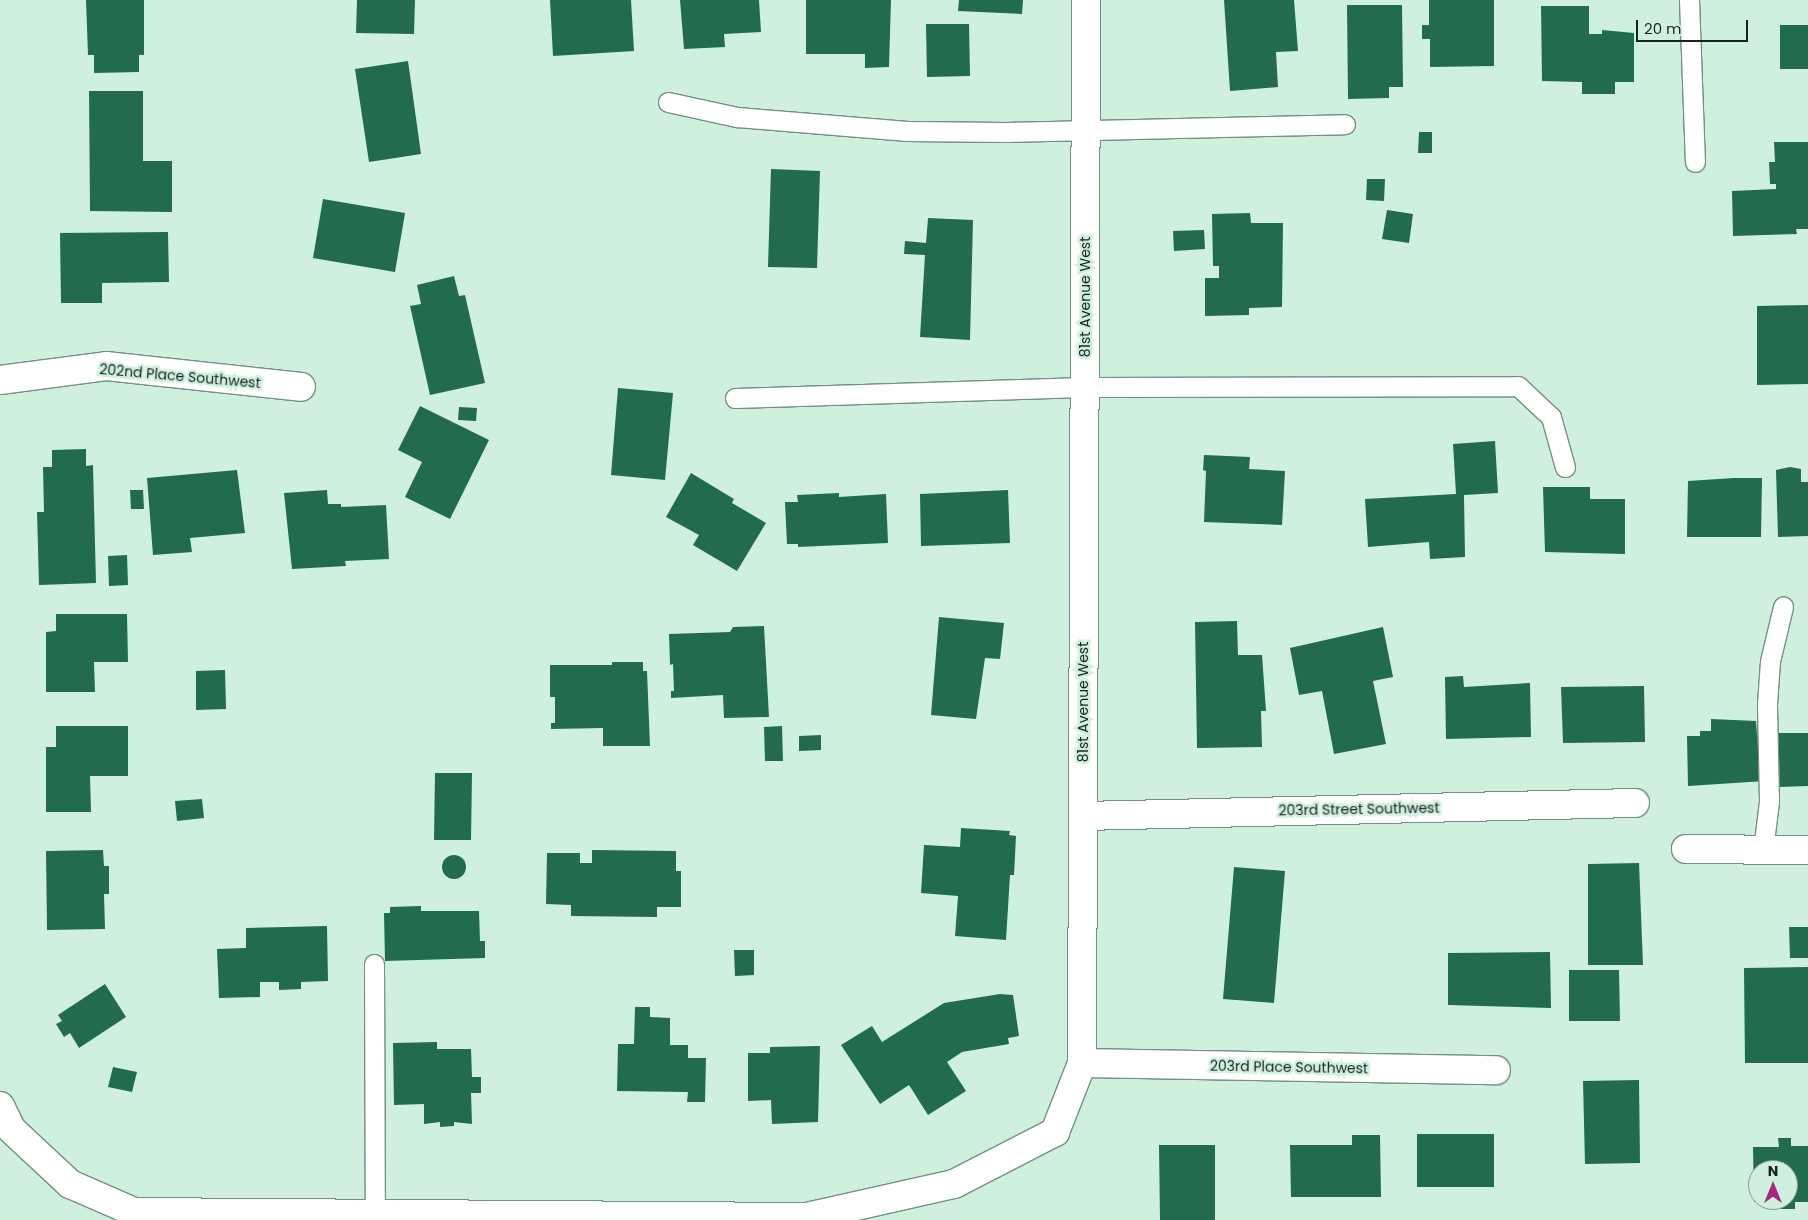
<!DOCTYPE html>
<style>
body{margin:0}
#map{position:relative;width:1808px;height:1220px;overflow:hidden;background:#cfefdf;font-family:Poppins,sans-serif}
div>[style]{position:absolute}
[style*='--x']{left:calc(var(--x)*1px);top:calc(var(--y)*1px);width:calc(var(--w)*1px);rotate:calc(var(--a)*1deg)}
.building>*{inset:0;background:#226b4f}
.round{border-radius:50%}
.roads{filter:drop-shadow(1px 0 #739082) drop-shadow(-1px 0 #739082) drop-shadow(0 1px #739082) drop-shadow(0 -1px #739082)}
.service>*{height:19px;margin:-9.5px;padding:0 9.5px;transform-origin:9.5px;border-radius:9.5px;background:#fff}
.minor>*{height:28px;margin:-14px;padding:0 14px;transform-origin:14px;border-radius:14px;background:#fff}
.tertiary>*{height:28px;margin:-14px;padding:0 14px;transform-origin:14px;border-radius:14px;background:#fff}
span{translate:-50% -50%;white-space:nowrap;text-align:center;line-height:1.15;-webkit-text-stroke:5px #cfefdf;paint-order:stroke}
.street-label{font-size:14px;color:#17231d}
.north{position:absolute;left:1748px;top:1160px;width:50px;height:50px;box-sizing:border-box;background:#cfefdf;border:1px solid #859d91;border-radius:50%;rotate:0deg;font-size:14px;font-weight:700;line-height:20px;text-align:center;color:#17231d}
.north::after{content:'';display:block;margin:auto;width:18px;height:22px;background:#a4287d;clip-path:polygon(50% 0,100% 100%,50% 72%,0 100%)}
.scale{position:absolute;left:1636px;top:20px;width:112px;height:22px;box-sizing:border-box;border:2px solid #17231d;border-top:0;padding-left:6px;font-size:15px;line-height:18px;white-space:nowrap;color:#17231d;-webkit-text-stroke:4px #cfefdf;paint-order:stroke}
</style>
<div id="map">
<div class="building">
<i style="clip-path:polygon(86px 0,144px 0,144px 55px,139px 55px,139px 72px,94px 73px,94px 55px,88px 55px)"></i>
<i style="clip-path:polygon(357px 0,415px 0,414px 34px,356px 33px)"></i>
<i style="clip-path:polygon(550px 0,631px 0,634px 51px,553px 56px)"></i>
<i style="clip-path:polygon(680px 0,759px 0,761px 32px,724px 34px,725px 47px,684px 49px)"></i>
<i style="clip-path:polygon(806px 0,891px 0,889px 67px,865px 68px,865px 54px,806px 54px)"></i>
<i style="clip-path:polygon(959px 0,1023px 0,1022px 14px,958px 11px)"></i>
<i style="clip-path:polygon(1224px 0,1294px 0,1298px 51px,1276px 52px,1278px 87px,1230px 91px)"></i>
<i style="clip-path:polygon(1429px 0,1494px 0,1494px 66px,1430px 67px,1430px 39px,1422px 39px,1422px 25px,1429px 25px)"></i>
<i style="clip-path:polygon(1347px 5px,1402px 5px,1403px 87px,1389px 87px,1389px 98px,1348px 99px)"></i>
<i style="clip-path:polygon(1541px 6px,1589px 6px,1589px 34px,1602px 34px,1602px 30px,1634px 33px,1634px 82px,1615px 82px,1615px 94px,1582px 94px,1582px 82px,1542px 81px)"></i>
<i style="clip-path:polygon(926px 24px,969px 24px,970px 76px,927px 77px)"></i>
<i style="clip-path:polygon(1780px 25px,1808px 25px,1808px 69px,1780px 69px)"></i>
<i style="clip-path:polygon(408px 61px,421px 154px,369px 162px,355px 69px)"></i>
<i style="clip-path:polygon(89px 91px,143px 91px,143px 161px,172px 161px,172px 212px,90px 211px)"></i>
<i style="clip-path:polygon(1419px 132px,1432px 132px,1432px 153px,1418px 153px)"></i>
<i style="clip-path:polygon(1774px 142px,1808px 142px,1808px 229px,1796px 229px,1797px 234px,1733px 236px,1732px 191px,1776px 189px,1776px 184px,1770px 184px,1769px 162px,1775px 162px)"></i>
<i style="clip-path:polygon(771px 169px,820px 171px,817px 268px,768px 267px)"></i>
<i style="clip-path:polygon(1367px 179px,1385px 179px,1384px 201px,1366px 200px)"></i>
<i style="clip-path:polygon(323px 199px,405px 213px,395px 272px,313px 258px)"></i>
<i style="clip-path:polygon(1387px 210px,1413px 214px,1409px 243px,1382px 239px)"></i>
<i style="clip-path:polygon(1250px 213px,1251px 223px,1283px 223px,1282px 307px,1249px 308px,1249px 315px,1205px 316px,1205px 278px,1219px 278px,1219px 266px,1213px 266px,1212px 214px)"></i>
<i style="clip-path:polygon(928px 218px,973px 220px,970px 340px,920px 337px,925px 255px,904px 254px,905px 241px,926px 243px)"></i>
<i style="clip-path:polygon(1204px 230px,1205px 249px,1174px 251px,1173px 231px)"></i>
<i style="clip-path:polygon(168px 232px,169px 282px,102px 283px,102px 303px,61px 303px,60px 233px)"></i>
<i style="clip-path:polygon(454px 276px,459px 296px,465px 295px,485px 383px,430px 395px,410px 306px,421px 304px,417px 285px)"></i>
<i style="clip-path:polygon(1808px 305px,1808px 384px,1757px 385px,1757px 306px)"></i>
<i style="clip-path:polygon(618px 388px,673px 393px,665px 480px,611px 475px)"></i>
<i style="clip-path:polygon(420px 406px,489px 440px,450px 519px,405px 497px,422px 462px,398px 450px)"></i>
<i style="clip-path:polygon(459px 407px,477px 408px,476px 421px,458px 420px)"></i>
<i style="clip-path:polygon(1495px 441px,1498px 493px,1464px 495px,1465px 557px,1430px 559px,1429px 542px,1368px 547px,1365px 499px,1456px 494px,1453px 444px)"></i>
<i style="clip-path:polygon(86px 449px,86px 466px,93px 465px,96px 583px,39px 585px,37px 512px,44px 512px,43px 467px,52px 467px,52px 450px)"></i>
<i style="clip-path:polygon(1204px 455px,1250px 457px,1249px 469px,1285px 471px,1282px 525px,1204px 522px,1206px 471px,1203px 470px)"></i>
<i style="clip-path:polygon(1790px 467px,1801px 469px,1801px 482px,1808px 482px,1808px 536px,1778px 537px,1776px 470px)"></i>
<i style="clip-path:polygon(237px 470px,245px 533px,190px 538px,192px 552px,153px 555px,147px 478px)"></i>
<i style="clip-path:polygon(691px 473px,734px 499px,732px 503px,766px 523px,737px 571px,693px 545px,699px 535px,666px 517px)"></i>
<i style="clip-path:polygon(1734px 478px,1762px 478px,1761px 537px,1687px 537px,1688px 481px)"></i>
<i style="clip-path:polygon(1543px 487px,1590px 487px,1590px 499px,1625px 499px,1625px 554px,1545px 552px)"></i>
<i style="clip-path:polygon(130px 490px,143px 490px,144px 509px,131px 509px)"></i>
<i style="clip-path:polygon(327px 490px,328px 504px,341px 504px,341px 507px,386px 505px,389px 559px,345px 561px,346px 566px,292px 569px,284px 493px)"></i>
<i style="clip-path:polygon(1008px 490px,1010px 543px,921px 546px,920px 494px)"></i>
<i style="clip-path:polygon(839px 493px,839px 497px,886px 494px,888px 543px,798px 547px,798px 544px,787px 544px,785px 502px,798px 502px,797px 495px)"></i>
<i style="clip-path:polygon(127px 555px,128px 585px,109px 586px,108px 556px)"></i>
<i style="clip-path:polygon(56px 614px,127px 614px,128px 662px,94px 662px,95px 692px,46px 692px,46px 632px,56px 631px)"></i>
<i style="clip-path:polygon(939px 617px,1004px 623px,1000px 659px,985px 658px,976px 719px,931px 715px)"></i>
<i style="clip-path:polygon(1237px 621px,1238px 655px,1262px 655px,1266px 711px,1261px 711px,1262px 747px,1197px 748px,1195px 622px)"></i>
<i style="clip-path:polygon(764px 626px,769px 717px,724px 718px,723px 695px,671px 698px,671px 691px,674px 691px,673px 664px,670px 665px,669px 634px,730px 632px,733px 627px)"></i>
<i style="clip-path:polygon(1383px 627px,1393px 677px,1373px 681px,1386px 744px,1334px 754px,1322px 691px,1299px 695px,1290px 648px)"></i>
<i style="clip-path:polygon(612px 662px,643px 662px,643px 671px,647px 671px,650px 746px,603px 746px,603px 728px,551px 729px,551px 723px,555px 723px,555px 697px,550px 697px,550px 665px,612px 665px)"></i>
<i style="clip-path:polygon(225px 670px,226px 709px,196px 710px,196px 671px)"></i>
<i style="clip-path:polygon(1463px 676px,1464px 687px,1530px 683px,1531px 737px,1446px 739px,1445px 677px)"></i>
<i style="clip-path:polygon(1644px 686px,1645px 742px,1563px 743px,1561px 687px)"></i>
<i style="clip-path:polygon(1711px 719px,1756px 721px,1757px 735px,1764px 735px,1765px 781px,1688px 786px,1687px 736px,1700px 736px,1700px 731px,1711px 731px)"></i>
<i style="clip-path:polygon(56px 726px,128px 726px,128px 776px,90px 776px,91px 812px,46px 812px,46px 747px,56px 747px)"></i>
<i style="clip-path:polygon(782px 726px,783px 761px,765px 761px,764px 727px)"></i>
<i style="clip-path:polygon(1778px 733px,1808px 733px,1808px 786px,1779px 787px)"></i>
<i style="clip-path:polygon(821px 735px,821px 750px,799px 751px,799px 736px)"></i>
<i style="clip-path:polygon(435px 773px,472px 773px,471px 840px,434px 840px)"></i>
<i style="clip-path:polygon(202px 799px,204px 818px,177px 821px,175px 801px)"></i>
<i style="clip-path:polygon(961px 828px,1010px 831px,1009px 835px,1016px 836px,1014px 875px,1010px 875px,1006px 940px,955px 936px,958px 896px,921px 893px,924px 845px,960px 847px)"></i>
<i style="clip-path:polygon(103px 850px,104px 866px,109px 866px,109px 894px,104px 894px,105px 929px,47px 930px,46px 851px)"></i>
<i style="clip-path:polygon(592px 850px,676px 851px,676px 871px,681px 871px,681px 907px,657px 907px,657px 917px,571px 916px,571px 905px,546px 904px,547px 853px,580px 853px,580px 863px,592px 863px)"></i>
<i class="round" style="left:442px;top:855px;width:24px;height:24px"></i>
<i style="clip-path:polygon(1639px 863px,1643px 965px,1588px 965px,1588px 864px)"></i>
<i style="clip-path:polygon(1234px 867px,1285px 871px,1274px 1003px,1223px 999px)"></i>
<i style="clip-path:polygon(421px 906px,421px 911px,479px 911px,480px 941px,485px 941px,485px 958px,385px 961px,384px 913px,390px 913px,390px 907px)"></i>
<i style="clip-path:polygon(327px 926px,328px 981px,301px 982px,301px 989px,279px 990px,279px 982px,260px 982px,260px 997px,219px 998px,217px 949px,246px 948px,246px 928px)"></i>
<i style="clip-path:polygon(1789px 927px,1808px 927px,1808px 958px,1790px 958px)"></i>
<i style="clip-path:polygon(734px 950px,754px 950px,754px 975px,735px 976px)"></i>
<i style="clip-path:polygon(1550px 952px,1551px 1008px,1448px 1005px,1448px 953px)"></i>
<i style="clip-path:polygon(1808px 967px,1808px 1063px,1745px 1063px,1744px 968px)"></i>
<i style="clip-path:polygon(1569px 970px,1619px 970px,1620px 1021px,1569px 1021px)"></i>
<i style="clip-path:polygon(105px 984px,126px 1017px,79px 1048px,70px 1033px,64px 1037px,56px 1024px,62px 1021px,58px 1015px)"></i>
<i style="clip-path:polygon(1000px 994px,1013px 995px,1019px 1036px,1008px 1038px,1009px 1044px,962px 1052px,947px 1062px,966px 1091px,928px 1115px,909px 1085px,880px 1104px,841px 1045px,872px 1026px,882px 1042px,944px 1003px)"></i>
<i style="clip-path:polygon(635px 1007px,650px 1007px,650px 1017px,670px 1018px,670px 1045px,688px 1045px,688px 1058px,706px 1058px,705px 1102px,687px 1102px,688px 1092px,617px 1091px,618px 1044px,634px 1044px)"></i>
<i style="clip-path:polygon(437px 1042px,437px 1049px,471px 1049px,472px 1077px,481px 1077px,481px 1093px,471px 1093px,472px 1124px,454px 1122px,454px 1126px,440px 1127px,440px 1122px,424px 1124px,424px 1104px,394px 1105px,393px 1043px)"></i>
<i style="clip-path:polygon(820px 1046px,818px 1122px,772px 1124px,771px 1100px,748px 1101px,748px 1053px,770px 1053px,770px 1047px)"></i>
<i style="clip-path:polygon(113px 1067px,137px 1072px,132px 1092px,108px 1087px)"></i>
<i style="clip-path:polygon(1639px 1080px,1640px 1163px,1585px 1164px,1583px 1081px)"></i>
<i style="clip-path:polygon(1417px 1134px,1494px 1134px,1494px 1187px,1417px 1187px)"></i>
<i style="clip-path:polygon(1352px 1135px,1380px 1135px,1381px 1197px,1291px 1197px,1290px 1145px,1352px 1145px)"></i>
<i style="clip-path:polygon(evenodd,1778px 1138px,1791px 1138px,1791px 1146px,1808px 1146px,1808px 1202px,1795px 1202px,1795px 1209px,1781px 1209px,1781px 1202px,1754px 1202px,1753px 1147px,1779px 1147px,1778px 1138px,1758px 1170px,1788px 1170px,1788px 1200px,1758px 1200px,1758px 1170px)"></i>
<i style="clip-path:polygon(1159px 1145px,1215px 1145px,1215px 1220px,1160px 1220px)"></i>
</div>
<div class="roads">
<div class="service">
<i style="--x:1689;--y:0;--w:162;--a:87.9"></i>
<i style="--x:668;--y:102;--w:71;--a:12.3"></i>
<i style="--x:737;--y:117;--w:171;--a:4.7"></i>
<i style="--x:907;--y:131;--w:98;--a:0.6"></i>
<i style="--x:1005;--y:132;--w:340;--a:-1.3"></i>
<i style="--x:735;--y:398;--w:349;--a:-1.8"></i>
<i style="--x:1084;--y:387;--w:434;--a:-0.1"></i>
<i style="--x:1518;--y:386;--w:45;--a:43.2"></i>
<i style="--x:1551;--y:417;--w:52;--a:74.4"></i>
<i style="--x:1763;--y:850;--w:49;--a:-83"></i>
<i style="--x:1769;--y:801;--w:97;--a:-91.2"></i>
<i style="--x:1767;--y:704;--w:43;--a:-86"></i>
<i style="--x:1770;--y:661;--w:56;--a:-76.5"></i>
<i style="--x:374;--y:964;--w:249;--a:89.8"></i>
</div>
<div class="minor">
<i style="--x:0;--y:380;--w:107;--a:-7.5"></i>
<i style="--x:106;--y:366;--w:196;--a:6.1"></i>
<i style="--x:1083;--y:816;--w:552;--a:-1.35"></i>
<i style="--x:1686;--y:849;--w:122;--a:0.5"></i>
<i style="--x:1082;--y:1063;--w:414;--a:1"></i>
</div>
<div class="tertiary">
<i style="--x:0;--y:1106;--w:25;--a:64"></i>
<i style="--x:11;--y:1129;--w:81;--a:43"></i>
<i style="--x:70;--y:1184;--w:70;--a:23.6"></i>
<i style="--x:134;--y:1212;--w:673;--a:0.43"></i>
<i style="--x:807;--y:1217;--w:151;--a:-12.7"></i>
<i style="--x:954;--y:1184;--w:114;--a:-27.2"></i>
<i style="--x:1055;--y:1132;--w:74;--a:-68.6"></i>
<i style="--x:1082;--y:1063;--w:1063;--a:-89.78"></i>
</div>
</div>
<div class="street-label">
<span style="left:1085px;top:297px;rotate:-90deg">81st Avenue West</span>
<span style="left:180px;top:376px;rotate:5deg">202nd Place Southwest</span>
<span style="left:1083px;top:702px;rotate:-90deg">81st Avenue West</span>
<span style="left:1359px;top:809px;rotate:-1deg">203rd Street Southwest</span>
<span style="left:1289px;top:1067px;rotate:1deg">203rd Place Southwest</span>
</div>
<div class="north">N</div>
<div class="scale">20 m</div>
</div>
